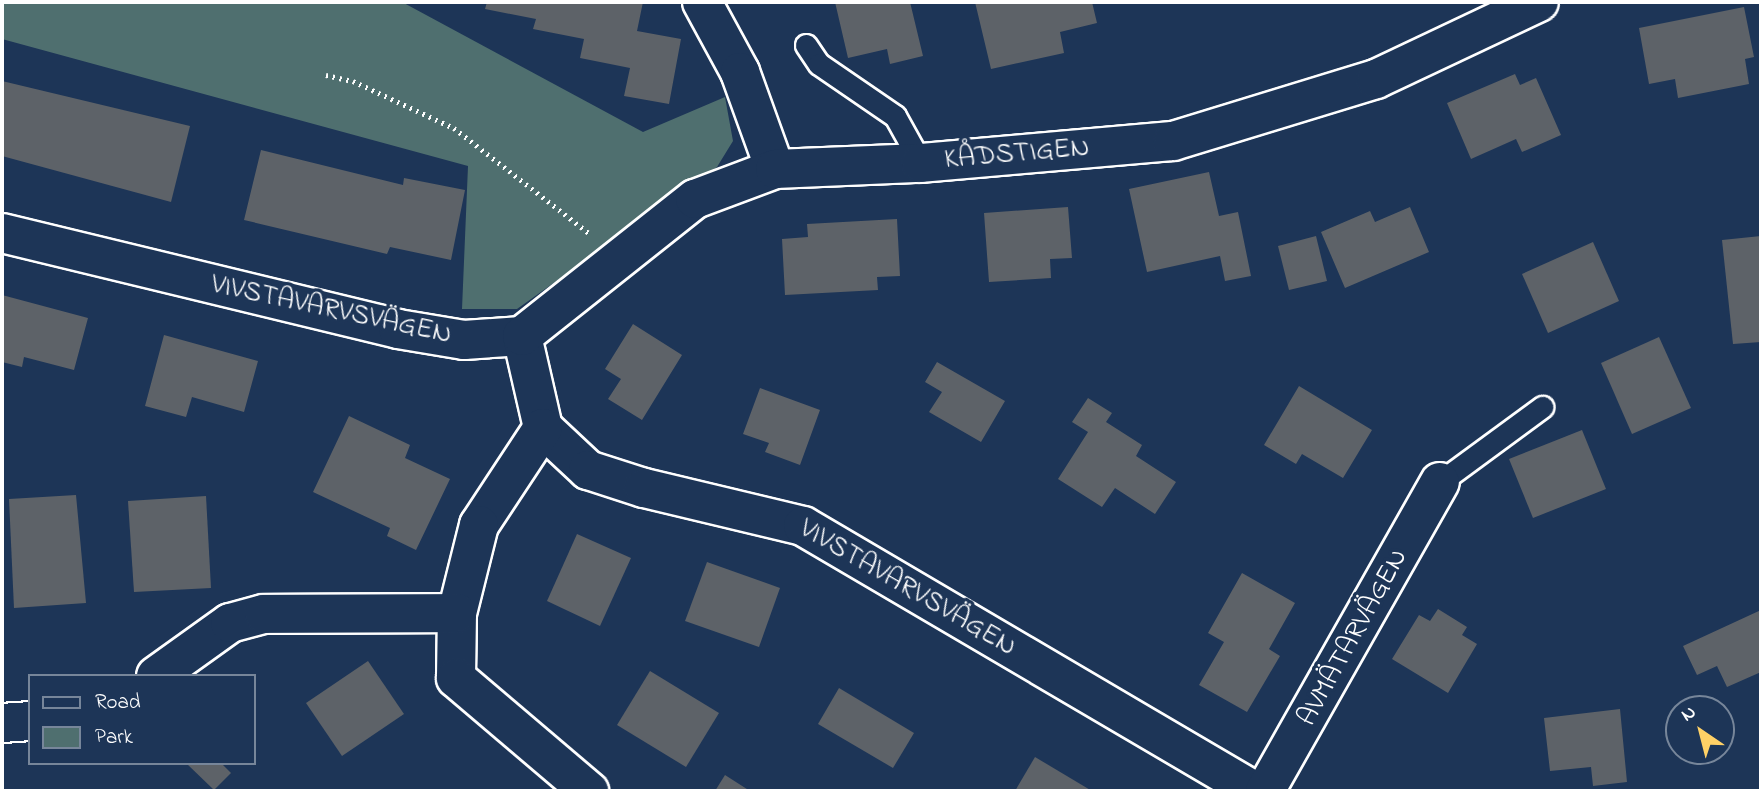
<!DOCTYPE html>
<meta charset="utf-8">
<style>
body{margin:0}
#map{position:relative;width:1763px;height:793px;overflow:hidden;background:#1d3557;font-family:"Indie Flower",sans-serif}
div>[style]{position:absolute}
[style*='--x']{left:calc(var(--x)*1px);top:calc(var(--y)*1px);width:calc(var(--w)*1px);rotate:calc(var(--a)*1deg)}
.green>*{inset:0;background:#4f6f6f}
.building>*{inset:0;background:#5d6268}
.path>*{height:4.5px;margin-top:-2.25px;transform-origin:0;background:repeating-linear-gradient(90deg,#fff 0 2px,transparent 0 7px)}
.roads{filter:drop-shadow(2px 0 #fff) drop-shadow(-2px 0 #fff) drop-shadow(0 2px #fff) drop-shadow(0 -2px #fff)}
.lane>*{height:21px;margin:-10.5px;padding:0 10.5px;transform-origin:10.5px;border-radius:10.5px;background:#1d3557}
.street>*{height:38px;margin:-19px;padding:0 19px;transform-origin:19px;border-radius:19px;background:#1d3557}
span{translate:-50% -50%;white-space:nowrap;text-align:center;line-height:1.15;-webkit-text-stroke:7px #1d3557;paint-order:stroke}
.street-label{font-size:28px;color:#fff}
.frame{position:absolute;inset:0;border:4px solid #fff;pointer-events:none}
.legend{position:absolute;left:28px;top:674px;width:228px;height:91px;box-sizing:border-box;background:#1d3557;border:2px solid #77869a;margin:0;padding:9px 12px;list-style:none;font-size:21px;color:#fff}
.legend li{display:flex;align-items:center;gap:14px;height:35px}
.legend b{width:35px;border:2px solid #77869a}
.north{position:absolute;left:1665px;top:695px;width:70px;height:70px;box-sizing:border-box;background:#1d3557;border:2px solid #77869a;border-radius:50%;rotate:325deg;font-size:19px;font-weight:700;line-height:28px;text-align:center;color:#fff}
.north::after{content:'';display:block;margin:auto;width:24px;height:32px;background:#ffd166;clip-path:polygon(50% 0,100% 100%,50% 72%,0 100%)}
</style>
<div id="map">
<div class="green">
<i style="clip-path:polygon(2px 2px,402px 2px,643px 132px,725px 97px,733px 141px,717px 167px,517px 309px,462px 309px,468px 166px,2px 39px)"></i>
</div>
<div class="building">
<i style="clip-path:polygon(487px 2px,643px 2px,637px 31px,681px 39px,669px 104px,624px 96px,630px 68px,580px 58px,584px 39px,533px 29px,536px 19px,485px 9px)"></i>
<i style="clip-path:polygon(835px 2px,910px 2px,923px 56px,890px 64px,887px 49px,848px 58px)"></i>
<i style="clip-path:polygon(975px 2px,1092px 2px,1097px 23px,1060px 32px,1064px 53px,991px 69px)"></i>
<i style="clip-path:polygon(1744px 7px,1754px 57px,1745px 59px,1749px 84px,1678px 98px,1675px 79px,1649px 84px,1639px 28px)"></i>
<i style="clip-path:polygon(1515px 74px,1520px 85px,1536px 78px,1561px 135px,1522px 152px,1516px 139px,1471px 159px,1447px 103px)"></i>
<i style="clip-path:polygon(2px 81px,190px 126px,171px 202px,2px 156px)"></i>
<i style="clip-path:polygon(261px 150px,403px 185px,404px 178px,465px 190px,451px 260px,390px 247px,387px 254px,244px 220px)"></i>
<i style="clip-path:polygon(1209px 172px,1219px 216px,1238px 212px,1251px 276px,1225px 281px,1220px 256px,1147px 272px,1129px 189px)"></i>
<i style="clip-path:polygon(1068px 207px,1072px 258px,1050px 259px,1051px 278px,989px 282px,984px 213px)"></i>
<i style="clip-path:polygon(1410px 207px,1429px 252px,1345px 288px,1321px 232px,1370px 211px,1375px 222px)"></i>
<i style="clip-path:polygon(897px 219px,900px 276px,877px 277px,878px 290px,785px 295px,782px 239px,808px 237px,807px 224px)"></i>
<i style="clip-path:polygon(1316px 236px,1327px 281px,1289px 290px,1278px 246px)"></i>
<i style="clip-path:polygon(1761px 236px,1761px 342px,1733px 344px,1722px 240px)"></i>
<i style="clip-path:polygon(1593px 242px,1619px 301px,1548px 333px,1522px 274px)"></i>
<i style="clip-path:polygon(2px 295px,88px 318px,74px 370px,24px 357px,22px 367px,2px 362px)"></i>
<i style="clip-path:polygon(633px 324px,682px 355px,642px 420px,608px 399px,621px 379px,605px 369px)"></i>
<i style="clip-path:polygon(164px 335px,258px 361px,244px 412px,192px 397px,186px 417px,145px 406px)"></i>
<i style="clip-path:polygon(1659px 337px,1691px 408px,1632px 434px,1601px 363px)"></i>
<i style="clip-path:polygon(937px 362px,1005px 401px,981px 442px,929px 412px,942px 392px,925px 382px)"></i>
<i style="clip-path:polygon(1299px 386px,1372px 430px,1343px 478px,1302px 454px,1296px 464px,1264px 445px)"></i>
<i style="clip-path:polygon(760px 388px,820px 410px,800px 465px,765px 452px,769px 443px,743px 434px)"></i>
<i style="clip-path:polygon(1088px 398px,1112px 413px,1106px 422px,1142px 445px,1136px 456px,1176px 482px,1155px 514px,1115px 488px,1102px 507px,1058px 479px,1088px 432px,1072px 422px)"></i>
<i style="clip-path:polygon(349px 416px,410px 445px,405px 458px,450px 479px,416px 550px,387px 536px,390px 528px,313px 492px)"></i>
<i style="clip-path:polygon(1582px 430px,1606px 489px,1533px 518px,1509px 459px)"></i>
<i style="clip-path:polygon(76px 495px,86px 603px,14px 608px,9px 499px)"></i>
<i style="clip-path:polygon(206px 496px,211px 588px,134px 592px,128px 501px)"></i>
<i style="clip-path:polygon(577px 534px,631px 558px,600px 626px,547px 601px)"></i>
<i style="clip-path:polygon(707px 562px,780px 588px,759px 647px,685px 621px)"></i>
<i style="clip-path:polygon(1242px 573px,1295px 603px,1269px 649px,1280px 656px,1247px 712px,1199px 685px,1224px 642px,1208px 633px)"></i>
<i style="clip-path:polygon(1438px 609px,1467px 627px,1462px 635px,1477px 644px,1448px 693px,1392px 659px,1419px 615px,1430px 621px)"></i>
<i style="clip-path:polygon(1761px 610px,1761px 672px,1727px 687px,1717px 666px,1697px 675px,1683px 646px)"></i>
<i style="clip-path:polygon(368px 661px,404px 714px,342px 756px,306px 703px)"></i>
<i style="clip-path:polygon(650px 671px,719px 713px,686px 767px,617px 725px)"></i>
<i style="clip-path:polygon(839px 688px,914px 733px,893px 768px,818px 724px)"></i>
<i style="clip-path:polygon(1620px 709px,1627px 782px,1593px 786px,1591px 767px,1550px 771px,1544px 718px)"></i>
<i style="clip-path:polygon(1035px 757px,1092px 791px,1015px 791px)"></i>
<i style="clip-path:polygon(186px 763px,221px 763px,231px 773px,214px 790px)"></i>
<i style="clip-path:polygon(725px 775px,750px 791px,715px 791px)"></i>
</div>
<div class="path">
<i style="--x:326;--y:75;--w:28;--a:13"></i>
<i style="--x:353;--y:81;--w:111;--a:25"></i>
<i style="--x:454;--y:128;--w:171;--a:37.9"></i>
</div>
<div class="roads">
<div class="lane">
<i style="--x:806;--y:45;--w:23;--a:56"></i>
<i style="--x:819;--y:64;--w:92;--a:34.4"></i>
<i style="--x:895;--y:116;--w:54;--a:61"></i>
<i style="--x:1440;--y:482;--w:127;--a:-36.3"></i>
</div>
<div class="street">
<i style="--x:702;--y:2;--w:80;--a:61.5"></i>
<i style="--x:740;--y:72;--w:103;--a:70.2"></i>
<i style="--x:2;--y:233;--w:407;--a:13.6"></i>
<i style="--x:398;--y:329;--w:67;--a:9.5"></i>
<i style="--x:464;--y:340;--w:58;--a:-3.9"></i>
<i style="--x:522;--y:336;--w:94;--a:77.1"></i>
<i style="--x:543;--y:428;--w:62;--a:43"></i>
<i style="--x:588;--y:470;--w:59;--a:17.8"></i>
<i style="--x:644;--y:488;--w:163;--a:13.4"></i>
<i style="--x:803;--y:526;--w:523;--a:30.44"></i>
<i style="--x:522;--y:336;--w:221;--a:-38.4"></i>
<i style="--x:695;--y:199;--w:85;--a:-20.6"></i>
<i style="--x:775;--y:169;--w:146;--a:-2.4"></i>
<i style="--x:921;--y:163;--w:253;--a:-5"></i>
<i style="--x:1173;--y:141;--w:212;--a:-17"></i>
<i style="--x:1376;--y:79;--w:180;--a:-25.3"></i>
<i style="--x:543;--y:428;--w:116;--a:123.4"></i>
<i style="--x:479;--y:525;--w:91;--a:104"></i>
<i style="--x:457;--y:613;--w:65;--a:90.9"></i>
<i style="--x:456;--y:678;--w:175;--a:40.4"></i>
<i style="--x:156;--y:676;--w:91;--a:-35.6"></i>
<i style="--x:230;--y:623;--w:35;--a:-15"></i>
<i style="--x:264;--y:614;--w:193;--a:-0.3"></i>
<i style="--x:2;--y:723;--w:28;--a:-4"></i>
<i style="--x:1265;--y:791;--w:355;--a:-60.5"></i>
</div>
</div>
<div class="street-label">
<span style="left:1017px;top:155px;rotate:-5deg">KÅDSTIGEN</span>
<span style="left:331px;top:311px;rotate:12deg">VIVSTAVARVSVÄGEN</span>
<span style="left:907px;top:589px;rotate:30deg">VIVSTAVARVSVÄGEN</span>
<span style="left:1354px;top:638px;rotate:-61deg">AVMÄTARVÄGEN</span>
</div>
<div class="frame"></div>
<ul class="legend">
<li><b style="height:9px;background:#1d3557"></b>Road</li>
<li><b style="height:19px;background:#4f6f6f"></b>Park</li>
</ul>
<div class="north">N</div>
</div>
